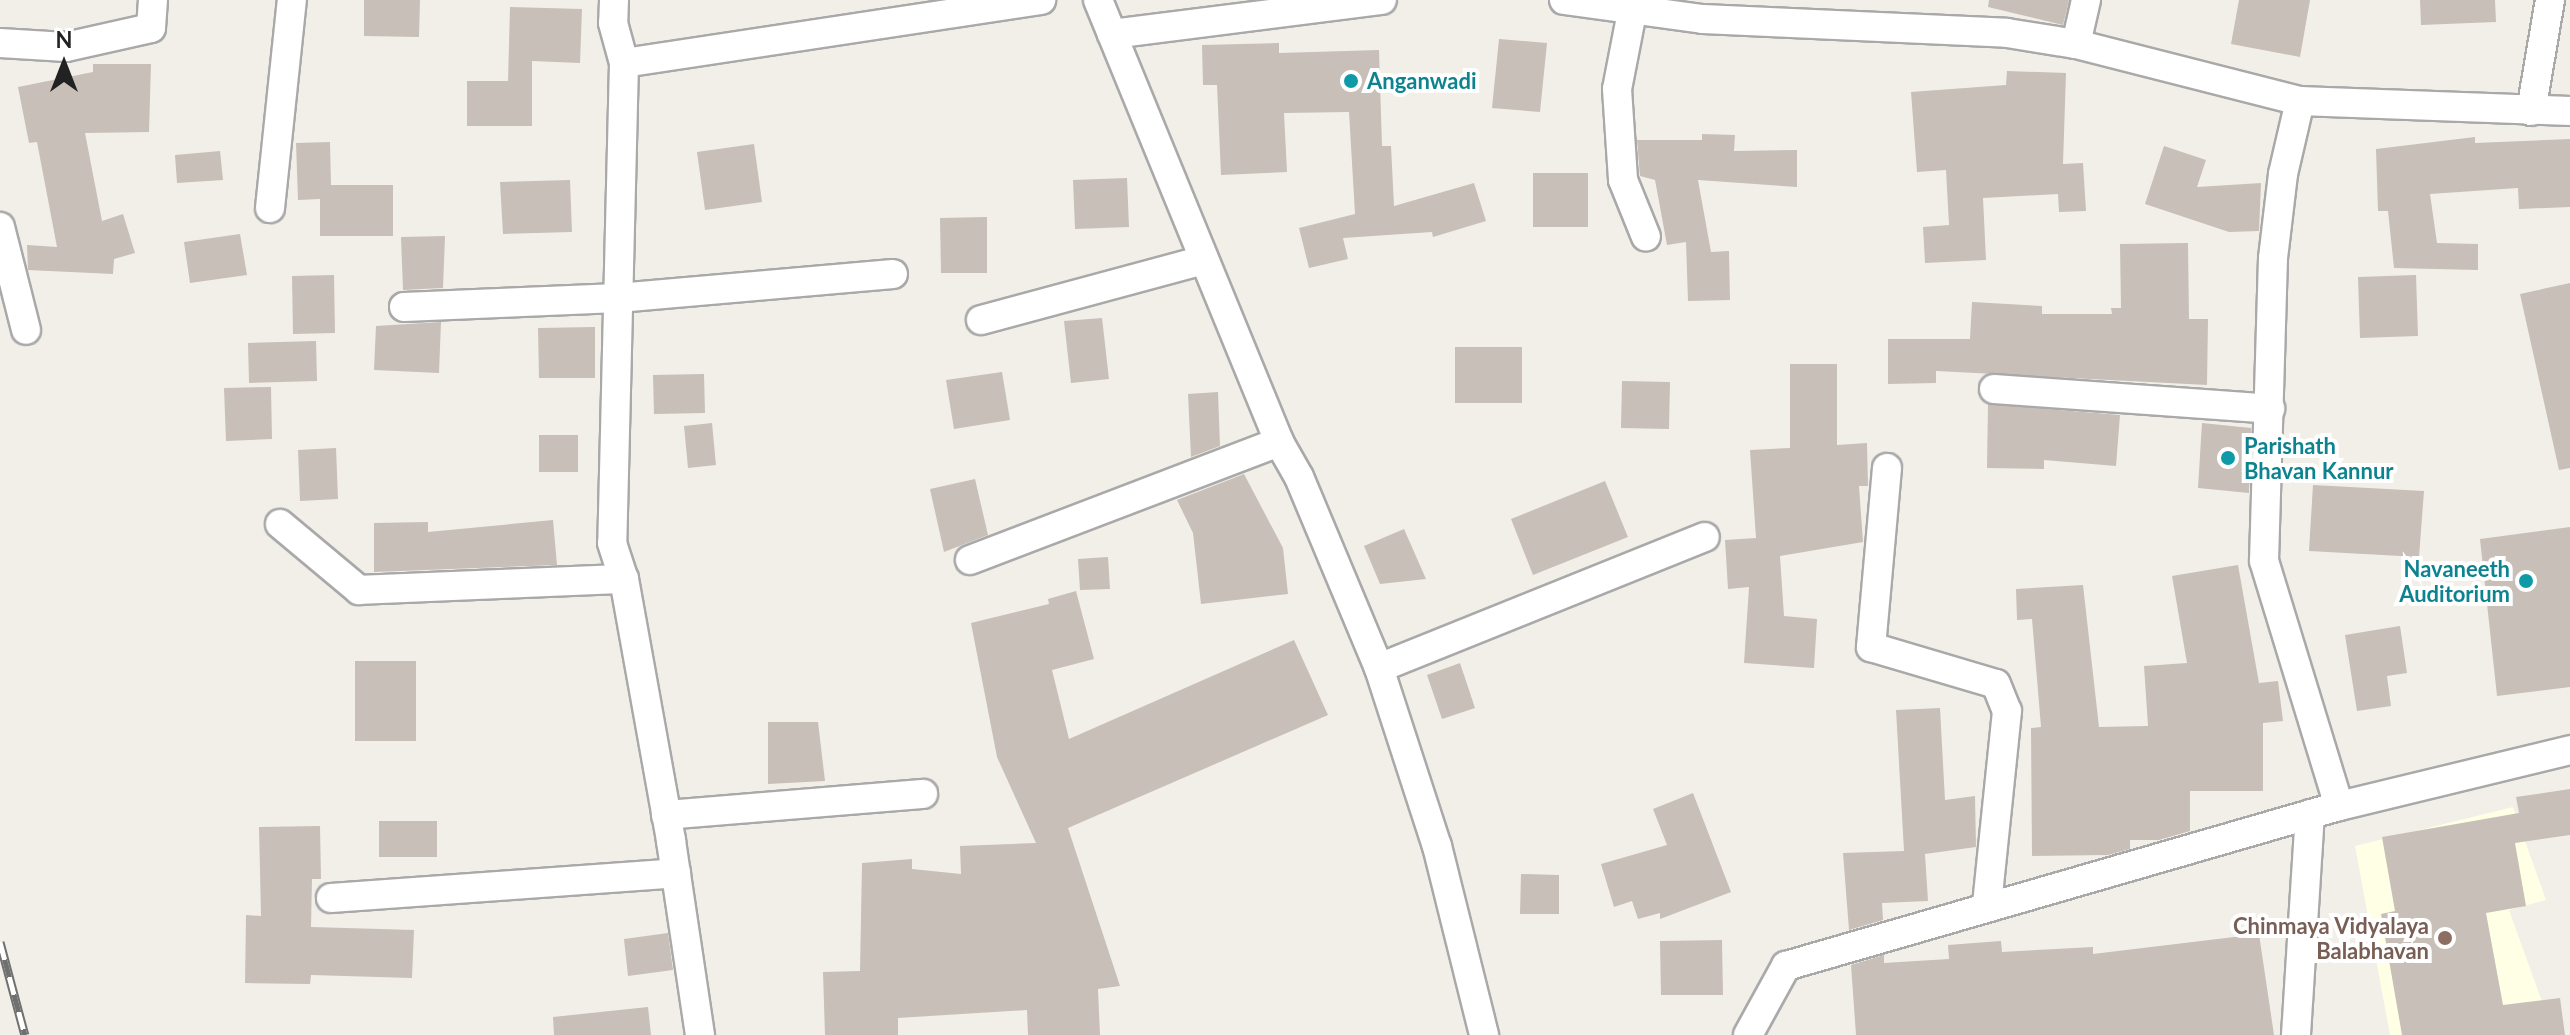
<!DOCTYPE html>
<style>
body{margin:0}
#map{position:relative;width:2570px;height:1035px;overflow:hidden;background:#f2efe9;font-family:Lato,sans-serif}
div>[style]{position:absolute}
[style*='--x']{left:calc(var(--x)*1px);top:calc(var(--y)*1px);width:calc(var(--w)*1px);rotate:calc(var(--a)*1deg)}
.education>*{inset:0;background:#ffffe5}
.building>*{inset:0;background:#c7bfb8}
.roads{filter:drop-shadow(2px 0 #a9a9a9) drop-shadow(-2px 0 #a9a9a9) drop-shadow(0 2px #a9a9a9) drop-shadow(0 -2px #a9a9a9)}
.minor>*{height:28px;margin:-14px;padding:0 14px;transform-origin:14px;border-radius:14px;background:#fff}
.rail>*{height:9px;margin-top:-4.5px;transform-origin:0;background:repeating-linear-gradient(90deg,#fff 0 18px,#707070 0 36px);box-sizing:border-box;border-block:2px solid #707070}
.dots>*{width:22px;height:22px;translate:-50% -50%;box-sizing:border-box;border:4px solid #fff;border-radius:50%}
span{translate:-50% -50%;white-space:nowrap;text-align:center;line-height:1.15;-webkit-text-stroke:8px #fff;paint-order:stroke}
.culture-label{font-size:22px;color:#0d838f;font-weight:700}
.left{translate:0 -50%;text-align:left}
.right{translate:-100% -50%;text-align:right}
.education-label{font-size:22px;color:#785e54;font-weight:700}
.north{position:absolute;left:24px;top:24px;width:80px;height:80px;-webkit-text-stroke:6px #fff;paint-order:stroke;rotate:0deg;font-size:22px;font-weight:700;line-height:32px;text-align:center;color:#222}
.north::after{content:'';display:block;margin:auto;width:28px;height:36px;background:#222;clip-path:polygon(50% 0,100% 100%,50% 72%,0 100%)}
</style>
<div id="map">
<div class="education">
<i style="clip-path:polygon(2513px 807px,2546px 900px,2509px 910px,2554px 1035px,2390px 1035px,2355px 846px)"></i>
</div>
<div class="building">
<i style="clip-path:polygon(364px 0,420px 0,419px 37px,364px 36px)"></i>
<i style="clip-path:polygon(1989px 0,2069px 0,2063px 25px,1988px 7px)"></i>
<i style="clip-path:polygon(2239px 0,2310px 0,2300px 57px,2231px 44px)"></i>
<i style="clip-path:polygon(2420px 0,2495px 0,2496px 22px,2421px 25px)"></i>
<i style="clip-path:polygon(510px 7px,582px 9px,580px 63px,532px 61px,532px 126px,467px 126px,467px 81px,508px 81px)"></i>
<i style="clip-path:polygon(1499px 39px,1547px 43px,1540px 112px,1492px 108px)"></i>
<i style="clip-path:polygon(1279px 43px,1279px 53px,1379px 50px,1382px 146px,1391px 146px,1394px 206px,1474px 183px,1486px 221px,1433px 237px,1432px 232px,1343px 238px,1348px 259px,1309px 268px,1299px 228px,1355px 214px,1349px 112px,1284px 113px,1287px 172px,1221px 175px,1217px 85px,1203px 85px,1202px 45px)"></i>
<i style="clip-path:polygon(93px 64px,151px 64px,149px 132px,85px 133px,102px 221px,123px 214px,135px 253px,114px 259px,113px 274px,28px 270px,27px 245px,57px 247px,37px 142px,29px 143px,18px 87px,93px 72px)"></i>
<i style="clip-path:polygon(2007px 71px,2066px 73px,2063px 164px,2083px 163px,2086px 211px,2059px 212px,2058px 194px,1983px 198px,1986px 260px,1925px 263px,1923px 227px,1949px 225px,1946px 170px,1917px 172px,1911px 92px,2006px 85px)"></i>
<i style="clip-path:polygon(1702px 134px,1735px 135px,1734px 151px,1797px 150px,1797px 187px,1698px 180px,1711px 252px,1729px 251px,1730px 300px,1688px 301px,1686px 242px,1667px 245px,1655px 180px,1640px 176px,1637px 140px,1702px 140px)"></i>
<i style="clip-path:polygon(2475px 137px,2475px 143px,2570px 139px,2570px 207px,2519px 209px,2518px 188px,2430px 194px,2437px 243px,2478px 244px,2478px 270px,2394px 268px,2388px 211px,2378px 211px,2376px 149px)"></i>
<i style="clip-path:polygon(330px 142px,331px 185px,393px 185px,393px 236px,320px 236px,320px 199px,298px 200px,296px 143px)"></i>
<i style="clip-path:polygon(754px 144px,762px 202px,705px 210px,697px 152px)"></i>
<i style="clip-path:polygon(2164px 146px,2206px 160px,2197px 187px,2261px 183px,2259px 231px,2229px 232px,2145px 204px)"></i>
<i style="clip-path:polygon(220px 151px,223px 180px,177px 183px,175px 155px)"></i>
<i style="clip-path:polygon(1533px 173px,1588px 173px,1588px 227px,1533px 227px)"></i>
<i style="clip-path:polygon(1127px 178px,1129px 227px,1075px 229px,1073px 180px)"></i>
<i style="clip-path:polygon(570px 180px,572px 232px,503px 234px,500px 182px)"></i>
<i style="clip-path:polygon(987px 217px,987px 273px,941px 273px,940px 218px)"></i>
<i style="clip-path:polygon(240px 234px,247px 275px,190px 283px,184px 242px)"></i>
<i style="clip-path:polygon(445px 236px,443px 288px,403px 290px,401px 237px)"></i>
<i style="clip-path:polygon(2188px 243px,2189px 319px,2208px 319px,2207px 385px,1936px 371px,1936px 383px,1888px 384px,1888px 339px,1970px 339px,1972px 302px,2042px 306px,2042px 314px,2112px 314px,2111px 308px,2121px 308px,2120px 244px)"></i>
<i style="clip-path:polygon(334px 275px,335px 333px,293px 334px,292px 276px)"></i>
<i style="clip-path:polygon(2416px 275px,2418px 336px,2360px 338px,2358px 277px)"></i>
<i style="clip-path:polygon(2570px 283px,2570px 468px,2559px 470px,2520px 294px)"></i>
<i style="clip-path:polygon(1102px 318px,1109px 379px,1071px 383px,1064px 321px)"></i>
<i style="clip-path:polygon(441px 322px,439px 373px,374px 370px,376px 326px)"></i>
<i style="clip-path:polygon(595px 327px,595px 378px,539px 378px,538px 328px)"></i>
<i style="clip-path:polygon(316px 341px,317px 381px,249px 383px,248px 343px)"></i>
<i style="clip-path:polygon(1455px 347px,1522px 347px,1522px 403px,1455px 403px)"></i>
<i style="clip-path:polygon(1790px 364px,1837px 364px,1837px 445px,1867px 443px,1868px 486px,1859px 486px,1863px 542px,1780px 556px,1784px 616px,1817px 619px,1814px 668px,1744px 663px,1749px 587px,1728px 589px,1725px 540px,1756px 538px,1750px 450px,1790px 448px)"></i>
<i style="clip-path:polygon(1002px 372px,1010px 420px,954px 429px,946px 380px)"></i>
<i style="clip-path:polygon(704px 374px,705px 413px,654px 414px,653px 375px)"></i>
<i style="clip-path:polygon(1622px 381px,1670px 382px,1669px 429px,1621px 428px)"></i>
<i style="clip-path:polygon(271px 387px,272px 439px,226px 441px,224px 388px)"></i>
<i style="clip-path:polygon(1218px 392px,1220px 446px,1191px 457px,1188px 394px)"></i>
<i style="clip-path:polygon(1988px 404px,2120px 415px,2116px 466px,2044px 460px,2044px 469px,1987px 468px)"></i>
<i style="clip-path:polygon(712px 423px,716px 465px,688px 468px,684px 426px)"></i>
<i style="clip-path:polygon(2202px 423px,2251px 428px,2249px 493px,2198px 488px)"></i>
<i style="clip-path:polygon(539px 435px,578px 435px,578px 472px,539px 472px)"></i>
<i style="clip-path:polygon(336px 448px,338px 499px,300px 501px,298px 450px)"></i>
<i style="clip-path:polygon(1244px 474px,1283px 548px,1288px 594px,1201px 604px,1193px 533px,1177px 500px)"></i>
<i style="clip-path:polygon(975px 479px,988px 535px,944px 552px,930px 489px)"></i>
<i style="clip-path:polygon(1605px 481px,1628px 537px,1533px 575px,1511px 519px)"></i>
<i style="clip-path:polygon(2313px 485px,2424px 491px,2419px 557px,2309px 551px)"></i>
<i style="clip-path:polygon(553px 520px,557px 565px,374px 572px,374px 523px,428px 522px,428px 532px)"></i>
<i style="clip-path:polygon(2570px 527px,2570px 687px,2497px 696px,2480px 539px)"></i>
<i style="clip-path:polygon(1404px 529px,1426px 579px,1380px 584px,1364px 546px)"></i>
<i style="clip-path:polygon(1108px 557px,1110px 589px,1080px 590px,1078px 559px)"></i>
<i style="clip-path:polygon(2238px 565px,2259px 683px,2278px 681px,2283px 721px,2263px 723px,2263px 791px,2190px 791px,2190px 831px,2159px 840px,2130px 840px,2130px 849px,2108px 855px,2032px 856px,2031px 728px,2041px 727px,2032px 619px,2017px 620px,2016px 589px,2083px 585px,2099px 727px,2148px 726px,2144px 666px,2187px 663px,2172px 576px)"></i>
<i style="clip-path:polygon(1076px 591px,1094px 659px,1052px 670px,1069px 739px,1294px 640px,1328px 715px,1068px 828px,1120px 986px,1098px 989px,1100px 1035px,1028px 1035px,1027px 1010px,898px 1018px,898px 1035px,825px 1035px,823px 972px,860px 971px,862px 863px,912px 859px,912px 869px,961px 874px,960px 846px,1036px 843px,997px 757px,971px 623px,1049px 604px,1048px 599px)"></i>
<i style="clip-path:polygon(2400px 626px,2407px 673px,2387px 676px,2391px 706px,2357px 711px,2345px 635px)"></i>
<i style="clip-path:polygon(355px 661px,416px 661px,416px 741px,355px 741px)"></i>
<i style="clip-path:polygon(1460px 663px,1475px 708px,1442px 719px,1427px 675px)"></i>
<i style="clip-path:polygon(1940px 708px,1945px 800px,1975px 796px,1976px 847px,1925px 854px,1928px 901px,1882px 903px,1883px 920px,1849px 930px,1843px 853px,1904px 851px,1896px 710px)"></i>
<i style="clip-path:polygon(768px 722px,818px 722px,825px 781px,768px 784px)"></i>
<i style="clip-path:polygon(2570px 789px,2570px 835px,2515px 843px,2526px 906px,2486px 913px,2503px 1005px,2560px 998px,2565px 1035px,2402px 1035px,2381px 914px,2395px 911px,2382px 837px,2519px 813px,2516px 797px)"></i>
<i style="clip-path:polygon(1693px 793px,1731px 892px,1660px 919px,1660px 913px,1638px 919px,1632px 901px,1614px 907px,1601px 864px,1667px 845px,1653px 809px)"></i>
<i style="clip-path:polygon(379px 821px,437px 821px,437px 857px,379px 857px)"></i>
<i style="clip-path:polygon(320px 826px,321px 879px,312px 879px,311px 927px,414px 930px,412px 978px,311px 975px,310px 984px,245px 983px,246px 915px,261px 916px,259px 827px)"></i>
<i style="clip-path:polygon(1521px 874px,1559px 875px,1559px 914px,1520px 914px)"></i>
<i style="clip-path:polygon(668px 933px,673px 970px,628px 976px,624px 939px)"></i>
<i style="clip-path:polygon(2259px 934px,2274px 1035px,1856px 1035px,1851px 965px,1884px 955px,1884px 963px,1949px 959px,1948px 945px,2001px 941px,2002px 952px,2093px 947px,2093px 954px)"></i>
<i style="clip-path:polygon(1722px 940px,1723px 995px,1661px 995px,1660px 941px)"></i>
<i style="clip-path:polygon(648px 1007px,651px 1035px,554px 1035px,553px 1017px)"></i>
</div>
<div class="roads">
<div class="minor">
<i style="--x:614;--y:0;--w:23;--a:92"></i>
<i style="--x:613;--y:23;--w:41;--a:74.6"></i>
<i style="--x:624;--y:63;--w:422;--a:-8.6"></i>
<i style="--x:1098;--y:0;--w:478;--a:67.7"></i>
<i style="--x:1279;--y:442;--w:40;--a:60.3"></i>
<i style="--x:1299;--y:477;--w:207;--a:67.3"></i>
<i style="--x:1379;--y:668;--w:187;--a:72"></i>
<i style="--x:1437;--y:846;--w:195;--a:76"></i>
<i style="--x:1564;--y:0;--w:140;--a:7.8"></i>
<i style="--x:1703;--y:19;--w:304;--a:2.6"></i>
<i style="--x:2007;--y:33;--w:70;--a:9.1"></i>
<i style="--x:2076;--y:44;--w:231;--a:14.3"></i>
<i style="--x:1632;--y:12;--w:78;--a:101"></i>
<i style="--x:1617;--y:89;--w:91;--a:86.2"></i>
<i style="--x:1623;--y:180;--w:61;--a:68"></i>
<i style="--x:1112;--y:34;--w:272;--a:-7.2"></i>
<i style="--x:0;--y:43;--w:66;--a:3.5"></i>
<i style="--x:66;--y:47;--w:87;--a:-12.6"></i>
<i style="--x:151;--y:28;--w:28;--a:-86"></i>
<i style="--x:2076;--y:44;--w:45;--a:-77.2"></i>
<i style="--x:624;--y:63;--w:480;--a:91.4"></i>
<i style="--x:612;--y:543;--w:38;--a:72"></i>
<i style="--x:624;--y:579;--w:266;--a:79.8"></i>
<i style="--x:671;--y:841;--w:196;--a:81.5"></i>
<i style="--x:2531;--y:111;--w:113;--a:-80.3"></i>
<i style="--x:270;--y:208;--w:209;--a:-84"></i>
<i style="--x:0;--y:227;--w:106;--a:75.8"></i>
<i style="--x:404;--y:307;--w:214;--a:-2.4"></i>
<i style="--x:618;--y:298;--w:276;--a:-5"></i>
<i style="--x:981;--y:320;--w:231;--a:-15.1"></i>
<i style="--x:1994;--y:389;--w:277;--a:4.1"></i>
<i style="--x:1887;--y:468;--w:180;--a:95.1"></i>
<i style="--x:1871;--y:647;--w:130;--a:16.5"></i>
<i style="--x:1996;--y:684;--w:29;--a:68"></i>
<i style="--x:2007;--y:711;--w:196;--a:95.9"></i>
<i style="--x:280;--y:524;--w:103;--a:39.9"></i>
<i style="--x:359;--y:590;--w:265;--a:-2.4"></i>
<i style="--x:970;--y:560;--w:331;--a:-20.9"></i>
<i style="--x:1379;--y:668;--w:351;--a:-21.9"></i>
<i style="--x:2339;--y:806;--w:238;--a:-13.6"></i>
<i style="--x:666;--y:815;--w:258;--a:-4.7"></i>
<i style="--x:331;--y:898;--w:346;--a:-4.1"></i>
<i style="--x:1748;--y:1035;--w:79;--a:-61.2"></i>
<i style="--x:1786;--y:966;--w:576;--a:-16.14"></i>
<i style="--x:2339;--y:806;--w:256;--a:-107"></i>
<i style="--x:2264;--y:561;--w:303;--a:-88.3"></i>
<i style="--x:2273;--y:258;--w:85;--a:-83.2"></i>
<i style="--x:2283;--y:174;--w:75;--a:-76.9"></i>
<i style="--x:2300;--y:101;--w:270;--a:2.1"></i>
<i style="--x:2296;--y:1035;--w:221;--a:-86.4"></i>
</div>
</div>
<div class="rail">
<i style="--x:0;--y:942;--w:96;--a:75"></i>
</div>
<div class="dots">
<i style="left:1351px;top:81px;background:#0f9aa8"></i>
<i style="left:2228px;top:458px;background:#0f9aa8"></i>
<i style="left:2526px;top:581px;background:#0f9aa8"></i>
<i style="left:2445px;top:938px;background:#8d6e63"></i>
</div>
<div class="culture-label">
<span class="left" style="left:1367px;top:81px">Anganwadi</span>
<span class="left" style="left:2244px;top:458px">Parishath<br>Bhavan Kannur</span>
<span class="right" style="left:2510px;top:581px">Navaneeth<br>Auditorium</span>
</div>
<div class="education-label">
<span class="right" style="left:2429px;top:938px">Chinmaya Vidyalaya<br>Balabhavan</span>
</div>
<div class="north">N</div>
</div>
